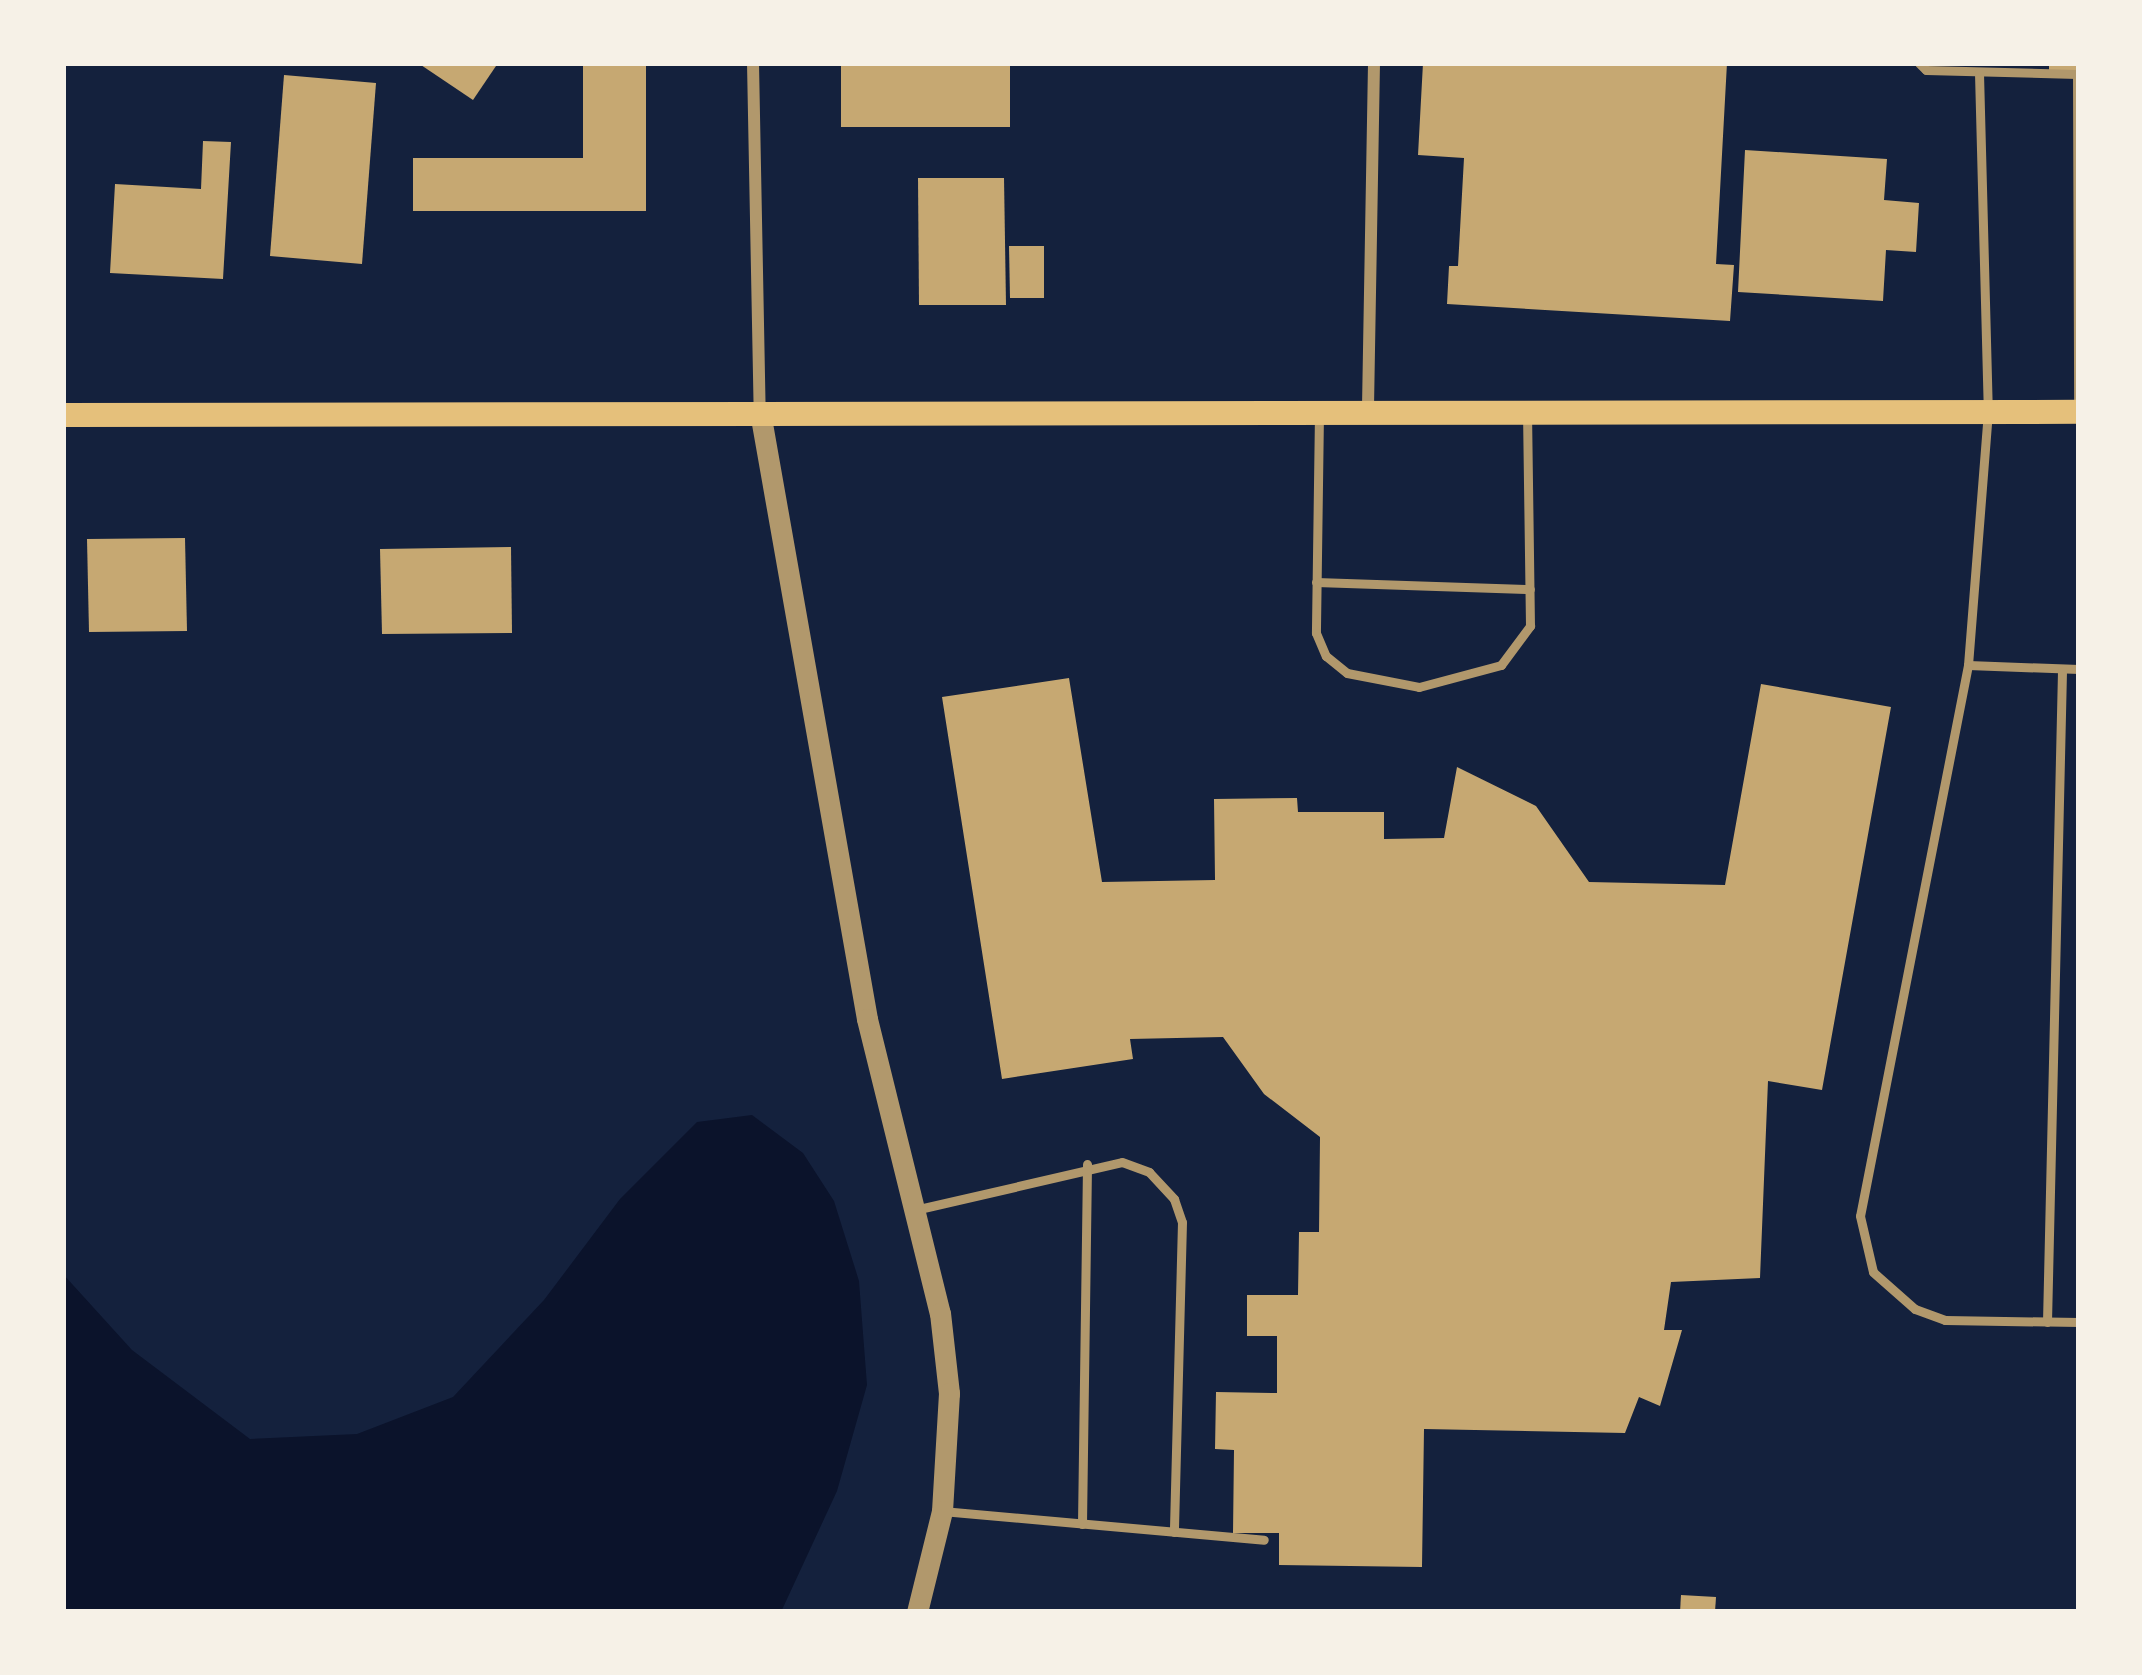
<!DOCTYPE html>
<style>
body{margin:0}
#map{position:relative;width:2142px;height:1675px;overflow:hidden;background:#14213d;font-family:Spectral,serif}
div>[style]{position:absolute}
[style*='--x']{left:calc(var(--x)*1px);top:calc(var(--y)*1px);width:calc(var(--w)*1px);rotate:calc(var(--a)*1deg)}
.water>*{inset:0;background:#0b132b}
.building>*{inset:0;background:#c6a872}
.service>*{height:9px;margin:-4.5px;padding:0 4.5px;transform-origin:4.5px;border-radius:4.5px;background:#b1986c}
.minor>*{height:12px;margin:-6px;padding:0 6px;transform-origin:6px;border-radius:6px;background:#b1986c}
.tertiary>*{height:21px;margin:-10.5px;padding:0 10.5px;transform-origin:10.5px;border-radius:10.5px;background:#b1986c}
.secondary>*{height:24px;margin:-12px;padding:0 12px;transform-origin:12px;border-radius:12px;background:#e5c07b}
span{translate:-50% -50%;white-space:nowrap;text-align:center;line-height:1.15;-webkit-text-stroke:12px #f6f1e7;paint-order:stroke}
.frame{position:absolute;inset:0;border:66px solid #f6f1e7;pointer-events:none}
</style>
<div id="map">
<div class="water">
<i style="clip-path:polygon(752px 1115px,803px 1153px,834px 1201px,859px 1281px,867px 1385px,837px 1491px,781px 1612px,63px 1612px,63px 1274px,132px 1350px,250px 1439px,357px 1434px,453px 1397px,544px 1300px,620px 1199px,697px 1122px)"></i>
</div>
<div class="building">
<i style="clip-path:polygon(418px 63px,498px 63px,473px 100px)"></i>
<i style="clip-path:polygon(583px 63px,646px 63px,646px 211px,413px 211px,413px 158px,583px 158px)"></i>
<i style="clip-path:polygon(841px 63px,1010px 63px,1010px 127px,841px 127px)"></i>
<i style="clip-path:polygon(1423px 63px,1727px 63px,1716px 264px,1734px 265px,1730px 321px,1447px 304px,1449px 266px,1458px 266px,1464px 158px,1418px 155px)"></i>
<i style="clip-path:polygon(2049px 63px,2079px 63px,2079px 70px,2049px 70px)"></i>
<i style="clip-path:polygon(284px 75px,376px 83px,362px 264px,270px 256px)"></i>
<i style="clip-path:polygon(203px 141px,231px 142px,223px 279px,110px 273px,115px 184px,201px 189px)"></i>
<i style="clip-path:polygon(1745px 150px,1887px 159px,1884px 200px,1919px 203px,1916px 252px,1886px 250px,1883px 301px,1738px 292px)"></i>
<i style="clip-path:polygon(918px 178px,1004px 178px,1006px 305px,919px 305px)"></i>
<i style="clip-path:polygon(1009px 246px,1044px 246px,1044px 298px,1010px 298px)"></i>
<i style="clip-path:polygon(185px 538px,187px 631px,89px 632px,87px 539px)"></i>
<i style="clip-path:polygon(511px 547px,512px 633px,382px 634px,380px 549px)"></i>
<i style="clip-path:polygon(1069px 678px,1102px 882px,1215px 880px,1214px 799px,1297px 798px,1298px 812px,1384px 812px,1384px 839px,1444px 838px,1457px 767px,1536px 806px,1589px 882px,1725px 885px,1761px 684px,1891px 707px,1822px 1090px,1768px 1081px,1760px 1278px,1671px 1282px,1664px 1330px,1682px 1330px,1660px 1406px,1639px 1397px,1625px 1433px,1424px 1429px,1422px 1567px,1279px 1565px,1279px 1533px,1233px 1533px,1234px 1450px,1215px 1449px,1216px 1392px,1277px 1393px,1277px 1336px,1247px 1336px,1247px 1295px,1298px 1295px,1299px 1232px,1319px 1232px,1320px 1137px,1264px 1094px,1223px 1037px,1130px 1039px,1133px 1059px,1002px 1079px,942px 697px)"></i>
<i style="clip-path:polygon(1681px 1595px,1716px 1597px,1715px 1612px,1680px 1612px)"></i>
</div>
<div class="service">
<i style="--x:1919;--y:63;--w:10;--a:45"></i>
<i style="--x:1926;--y:70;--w:151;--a:1.5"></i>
<i style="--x:2077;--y:74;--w:338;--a:89.8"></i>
<i style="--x:1979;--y:73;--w:338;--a:88.5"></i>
<i style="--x:1988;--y:411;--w:255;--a:94.5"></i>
<i style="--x:1968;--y:665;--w:561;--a:101.09"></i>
<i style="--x:1860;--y:1216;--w:57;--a:76.9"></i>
<i style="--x:1873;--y:1272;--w:56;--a:41.4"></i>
<i style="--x:1915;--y:1309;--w:32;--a:20"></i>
<i style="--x:1945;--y:1320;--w:134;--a:0.9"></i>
<i style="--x:1319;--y:413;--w:220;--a:90.8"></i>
<i style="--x:1316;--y:633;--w:25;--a:67"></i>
<i style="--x:1326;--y:656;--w:27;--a:39"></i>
<i style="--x:1347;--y:673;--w:73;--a:11"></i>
<i style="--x:1419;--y:687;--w:85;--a:-15"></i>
<i style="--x:1501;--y:665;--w:49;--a:-53.4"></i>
<i style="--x:1530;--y:626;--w:210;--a:-90.8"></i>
<i style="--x:1316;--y:582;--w:214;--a:1.9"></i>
<i style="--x:1968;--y:665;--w:111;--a:2.1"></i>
<i style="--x:919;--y:1209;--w:208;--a:-13"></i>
<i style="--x:1122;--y:1162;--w:29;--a:20"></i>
<i style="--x:1149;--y:1172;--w:37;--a:47"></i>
<i style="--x:1174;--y:1199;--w:24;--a:71"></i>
<i style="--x:1182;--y:1222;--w:310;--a:91.5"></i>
<i style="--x:2047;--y:1322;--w:653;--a:-88.68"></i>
<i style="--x:942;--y:1511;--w:323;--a:5.1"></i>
<i style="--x:1082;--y:1524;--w:360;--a:-89.2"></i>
</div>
<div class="minor">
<i style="--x:753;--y:63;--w:349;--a:88.9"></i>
<i style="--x:1368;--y:407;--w:344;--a:-89"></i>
</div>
<div class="tertiary">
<i style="--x:760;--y:412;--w:616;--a:80"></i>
<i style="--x:867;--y:1019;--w:303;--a:76.1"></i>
<i style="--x:940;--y:1313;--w:81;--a:83.6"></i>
<i style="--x:949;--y:1393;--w:118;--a:93.4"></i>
<i style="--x:942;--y:1511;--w:104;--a:103.9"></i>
</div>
<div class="secondary">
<i style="--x:63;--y:415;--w:2016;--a:-0.09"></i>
</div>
<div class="frame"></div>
</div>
